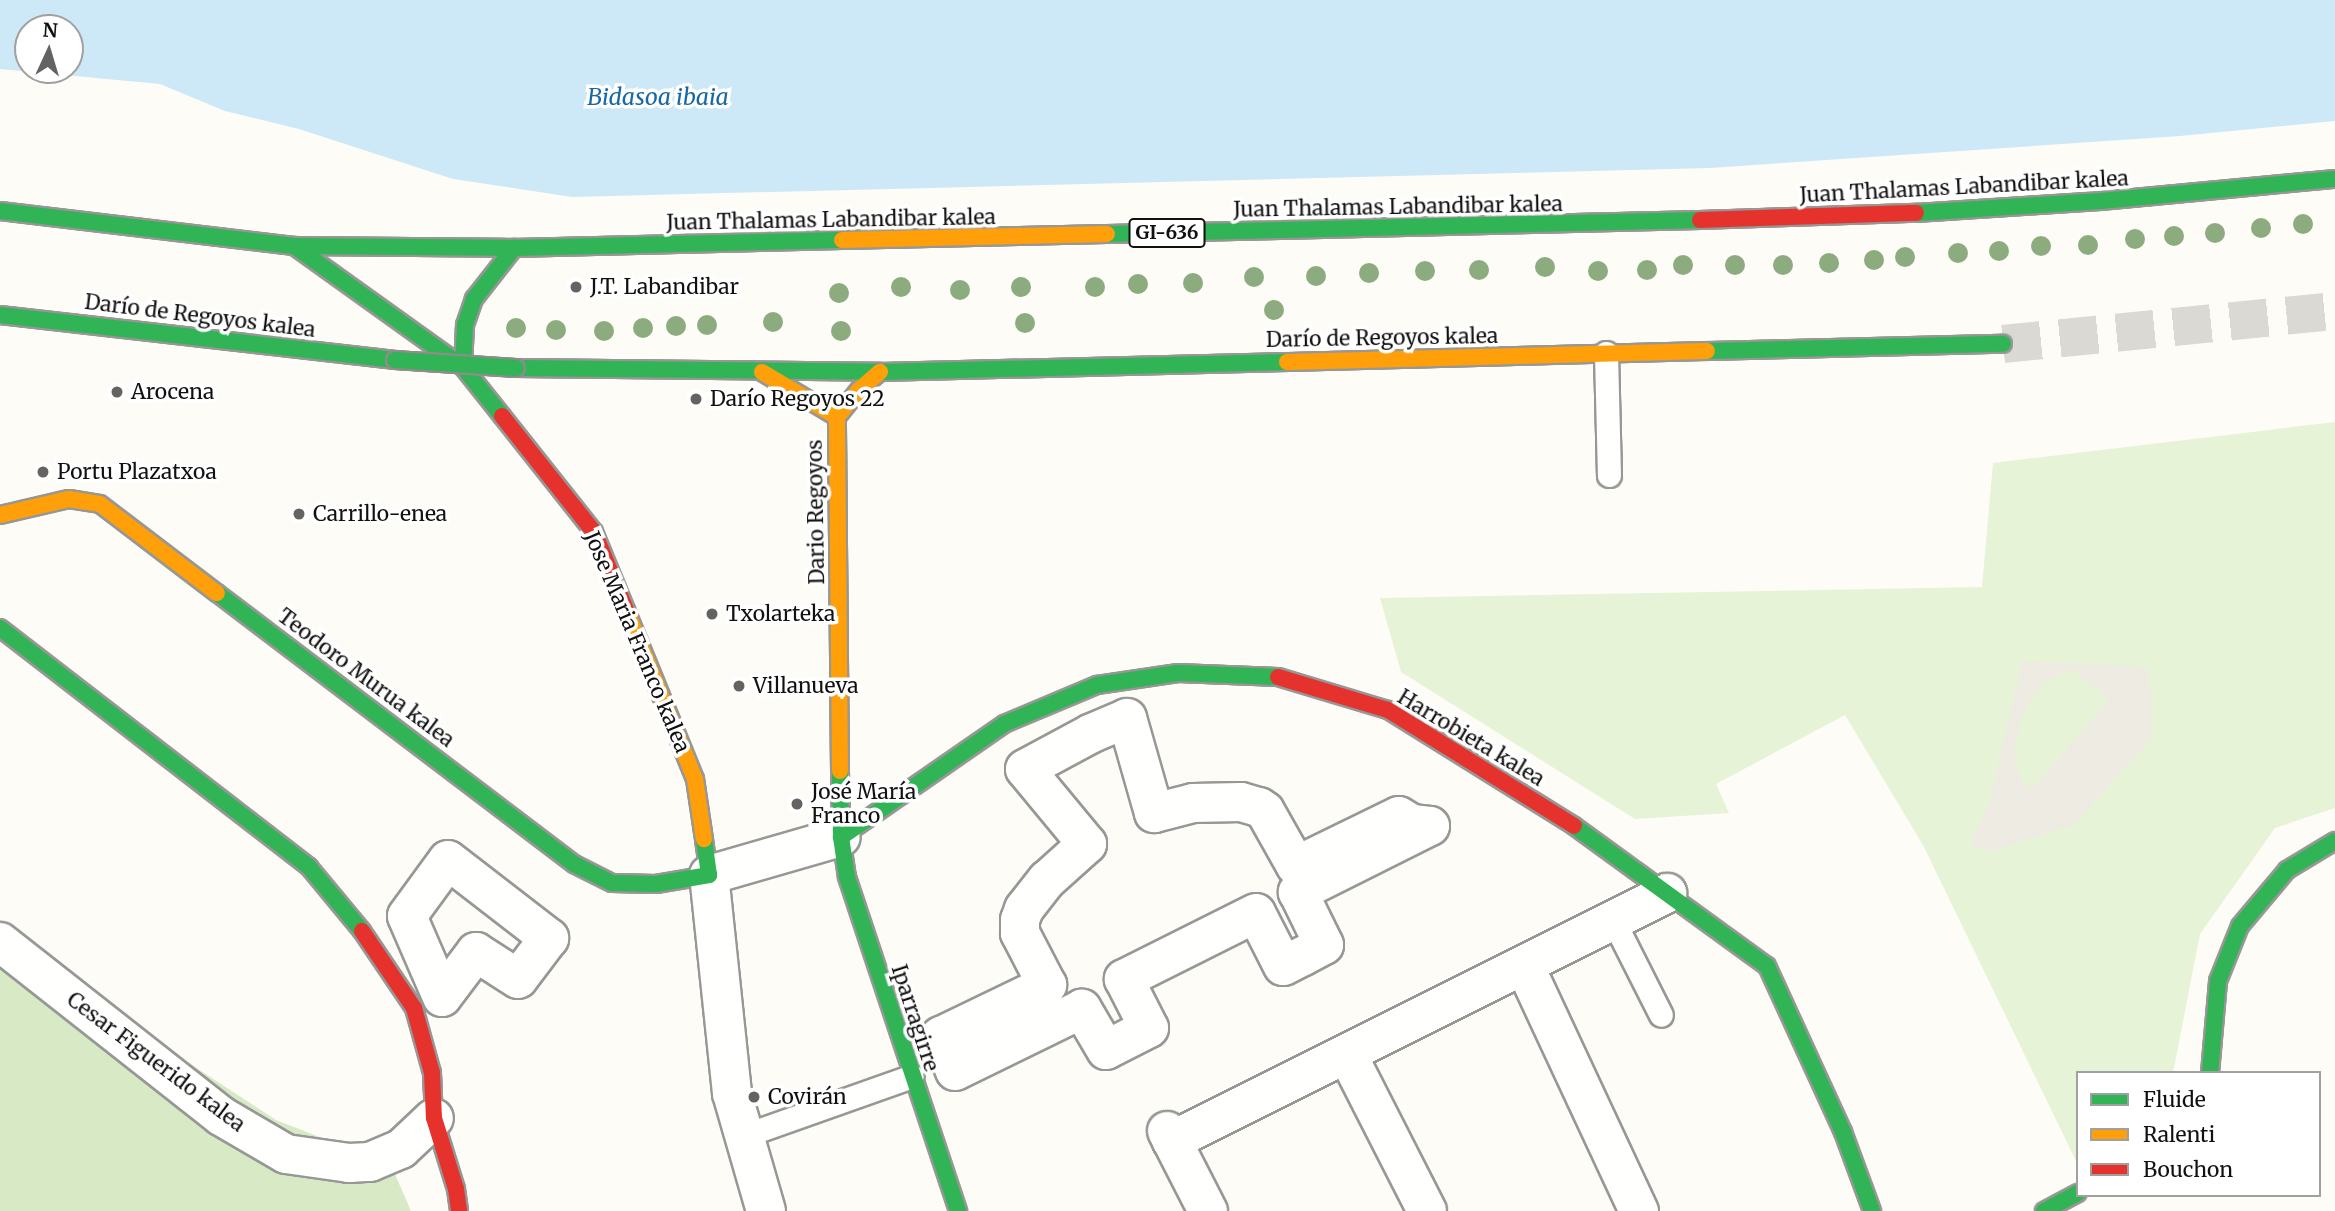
<!DOCTYPE html>
<meta charset="utf-8">
<style>
body{margin:0}
#map{position:relative;width:2335px;height:1211px;overflow:hidden;background:#fdfcf7;font-family:Merriweather,serif}
div>[style]{position:absolute}
[style*='--x']{left:calc(var(--x)*1px);top:calc(var(--y)*1px);width:calc(var(--w)*1px);rotate:calc(var(--a)*1deg)}
.green>*{inset:0;background:#e7f3d7}
.forest>*{inset:0;background:#d8eac5}
.plaza>*{inset:0;background:#edebe2}
.water>*{inset:0;background:#cde8f7}
.secondary-tunnel>*{height:38px;margin-top:-19px;transform-origin:0;background:repeating-linear-gradient(90deg,#dad9d4 0 38px,transparent 0 57px)}
.roads{filter:drop-shadow(2px 0 #979795) drop-shadow(-2px 0 #979795) drop-shadow(0 2px #979795) drop-shadow(0 -2px #979795)}
.lane>*{height:23px;margin:-11.5px;padding:0 11.5px;transform-origin:11.5px;border-radius:11.5px;background:#fffffe}
.street>*{height:38px;margin:-19px;padding:0 19px;transform-origin:19px;border-radius:19px;background:#fffffe}
.fast>*{height:16px;margin:-8px;padding:0 8px;transform-origin:8px;border-radius:8px;background:#30b455}
.slow>*{height:16px;margin:-8px;padding:0 8px;transform-origin:8px;border-radius:8px;background:#ff9f0a}
.jam>*{height:16px;margin:-8px;padding:0 8px;transform-origin:8px;border-radius:8px;background:#e5322d}
.bridges{filter:drop-shadow(2px 0 #8e8d8b) drop-shadow(-2px 0 #8e8d8b) drop-shadow(0 2px #8e8d8b) drop-shadow(0 -2px #8e8d8b)}
.fast-bridge>*{height:16px;margin:-8px;padding:0 8px;transform-origin:8px;border-radius:8px;background:#30b455}
.trees>*{width:20px;height:20px;margin:-10px;border-radius:50%;background:#8cac80}
.dots>*{width:19px;height:19px;translate:-50% -50%;box-sizing:border-box;border:4px solid #fff;border-radius:50%}
span{translate:-50% -50%;white-space:nowrap;text-align:center;line-height:1.15;-webkit-text-stroke:7px #fff;paint-order:stroke}
.shield-label span{padding:2px 5px;background:#fff;border:2px solid;border-radius:5px;-webkit-text-stroke-width:0}
.shield-label{font-size:19px;color:#111;font-weight:700}
.street-label{font-size:21px;color:#111}
.poi-label{font-size:21px;color:#111}
.left{translate:0 -50%;text-align:left}
.water-label{font-size:23px;color:#1768a6;font-style:italic}
.legend{position:absolute;left:2076px;top:1071px;width:245px;height:126px;box-sizing:border-box;background:#fff;border:2px solid #a0a0a0;margin:0;padding:9px 12px;list-style:none;font-size:21px;color:#111}
.legend li{display:flex;align-items:center;gap:14px;height:35px}
.legend b{width:35px;border:2px solid #a0a0a0}
.north{position:absolute;left:14px;top:14px;width:70px;height:70px;box-sizing:border-box;background:#fff;border:2px solid #a0a0a0;border-radius:50%;rotate:4deg;font-size:19px;font-weight:700;line-height:28px;text-align:center;color:#111}
.north::after{content:'';display:block;margin:auto;width:24px;height:32px;background:#646362;clip-path:polygon(50% 0,100% 100%,50% 72%,0 100%)}
</style>
<div id="map">
<div class="green">
<i style="clip-path:polygon(2335px 422px,2335px 808px,2275px 828px,2200px 934px,2173px 1073px,2078px 1073px,2076px 1161px,1924px 847px,1845px 715px,1716px 784px,1729px 813px,1635px 819px,1401px 672px,1380px 598px,1982px 587px,1993px 463px)"></i>
</div>
<div class="forest">
<i style="clip-path:polygon(0 939px,276px 1120px,391px 1165px,411px 1211px,0 1211px)"></i>
</div>
<div class="plaza">
<i style="clip-path:polygon(evenodd,2022px 661px,2147px 667px,2151px 691px,2152px 738px,2073px 825px,1992px 851px,1970px 845px,1989px 804px,2022px 661px,2071px 669px,2109px 699px,2032px 789px,2021px 781px,2014px 756px,2021px 719px,2032px 696px,2046px 682px,2071px 669px)"></i>
</div>
<div class="water">
<i style="clip-path:polygon(evenodd,0 0,2335px 0,2335px 121px,2180px 136px,1710px 168px,572px 197px,453px 179px,299px 129px,225px 111px,160px 84px,0 69px,0 0,28px 28px,70px 28px,70px 70px,28px 70px,28px 28px)"></i>
</div>
<div class="secondary-tunnel">
<i style="--x:2003;--y:344;--w:334;--a:-5.7"></i>
</div>
<div class="roads">
<div class="lane">
<i style="--x:1606;--y:353;--w:122;--a:88.6"></i>
<i style="--x:1613;--y:920;--w:106;--a:63.2"></i>
<i style="--x:743;--y:1136;--w:179;--a:-19.5"></i>
</div>
<div class="street">
<i style="--x:1127;--y:718;--w:99;--a:74.1"></i>
<i style="--x:1154;--y:813;--w:40;--a:-14.4"></i>
<i style="--x:1193;--y:803;--w:48;--a:-1.2"></i>
<i style="--x:1241;--y:802;--w:19;--a:16"></i>
<i style="--x:1259;--y:807;--w:7;--a:34"></i>
<i style="--x:1265;--y:811;--w:63;--a:60.6"></i>
<i style="--x:1296;--y:866;--w:114;--a:-25.9"></i>
<i style="--x:1399;--y:816;--w:15;--a:32"></i>
<i style="--x:1412;--y:824;--w:18;--a:6"></i>
<i style="--x:1430;--y:826;--w:148;--a:153.4"></i>
<i style="--x:1298;--y:892;--w:59;--a:63.9"></i>
<i style="--x:1324;--y:945;--w:24;--a:152"></i>
<i style="--x:1303;--y:956;--w:22;--a:153"></i>
<i style="--x:1283;--y:966;--w:59;--a:-117"></i>
<i style="--x:1256;--y:913;--w:148;--a:153.4"></i>
<i style="--x:1124;--y:979;--w:55;--a:63"></i>
<i style="--x:1149;--y:1028;--w:48;--a:152.9"></i>
<i style="--x:1106;--y:1050;--w:48;--a:-120.3"></i>
<i style="--x:1082;--y:1009;--w:141;--a:154"></i>
<i style="--x:955;--y:1071;--w:38;--a:-112"></i>
<i style="--x:941;--y:1036;--w:118;--a:-25.7"></i>
<i style="--x:1047;--y:985;--w:59;--a:-117.4"></i>
<i style="--x:1020;--y:933;--w:13;--a:-90"></i>
<i style="--x:1020;--y:920;--w:12;--a:-70"></i>
<i style="--x:1024;--y:909;--w:37;--a:-52"></i>
<i style="--x:1047;--y:880;--w:54;--a:-42"></i>
<i style="--x:1087;--y:844;--w:97;--a:-129.6"></i>
<i style="--x:1025;--y:769;--w:76;--a:-28.2"></i>
<i style="--x:1092;--y:733;--w:38;--a:-23"></i>
<i style="--x:448;--y:860;--w:128;--a:37.7"></i>
<i style="--x:549;--y:938;--w:51;--a:127.1"></i>
<i style="--x:518;--y:979;--w:50;--a:-147.3"></i>
<i style="--x:476;--y:952;--w:56;--a:127.1"></i>
<i style="--x:442;--y:997;--w:88;--a:-113.4"></i>
<i style="--x:407;--y:916;--w:69;--a:-53.8"></i>
<i style="--x:0;--y:942;--w:281;--a:38.2"></i>
<i style="--x:221;--y:1116;--w:75;--a:30.3"></i>
<i style="--x:286;--y:1154;--w:64;--a:8.1"></i>
<i style="--x:349;--y:1163;--w:21;--a:-3"></i>
<i style="--x:370;--y:1162;--w:34;--a:-23"></i>
<i style="--x:401;--y:1149;--w:45;--a:-43.2"></i>
<i style="--x:1533;--y:984;--w:251;--a:65"></i>
<i style="--x:1347;--y:1054;--w:176;--a:63"></i>
<i style="--x:1167;--y:1131;--w:90;--a:62.9"></i>
<i style="--x:1172;--y:1141;--w:554;--a:-26.61"></i>
<i style="--x:766;--y:1211;--w:123;--a:-106.1"></i>
<i style="--x:732;--y:1093;--w:219;--a:-96"></i>
<i style="--x:709;--y:875;--w:137;--a:-16.1"></i>
</div>
<div class="fast">
<i style="--x:0;--y:211;--w:296;--a:6.8"></i>
<i style="--x:294;--y:246;--w:220;--a:0.5"></i>
<i style="--x:514;--y:248;--w:328;--a:-1.4"></i>
<i style="--x:1916;--y:213;--w:185;--a:-3.7"></i>
<i style="--x:2101;--y:201;--w:235;--a:-5.4"></i>
<i style="--x:1107;--y:234;--w:593;--a:-1.35"></i>
<i style="--x:294;--y:246;--w:208;--a:35.6"></i>
<i style="--x:463;--y:367;--w:63;--a:51.5"></i>
<i style="--x:0;--y:315;--w:398;--a:6.5"></i>
<i style="--x:1707;--y:351;--w:296;--a:-1.4"></i>
<i style="--x:463;--y:367;--w:42;--a:-87.3"></i>
<i style="--x:465;--y:325;--w:28;--a:-71"></i>
<i style="--x:474;--y:299;--w:65;--a:-51.9"></i>
<i style="--x:516;--y:368;--w:364;--a:0.6"></i>
<i style="--x:880;--y:372;--w:407;--a:-1.4"></i>
<i style="--x:217;--y:593;--w:448;--a:37.2"></i>
<i style="--x:574;--y:864;--w:42;--a:26.6"></i>
<i style="--x:612;--y:883;--w:44;--a:1.3"></i>
<i style="--x:656;--y:884;--w:54;--a:-9.6"></i>
<i style="--x:709;--y:875;--w:36;--a:-98"></i>
<i style="--x:0;--y:628;--w:391;--a:37.7"></i>
<i style="--x:309;--y:867;--w:83;--a:50.4"></i>
<i style="--x:840;--y:771;--w:66;--a:89.1"></i>
<i style="--x:841;--y:837;--w:40;--a:81.5"></i>
<i style="--x:847;--y:877;--w:352;--a:71.6"></i>
<i style="--x:1574;--y:826;--w:238;--a:36"></i>
<i style="--x:1767;--y:966;--w:183;--a:65.4"></i>
<i style="--x:1843;--y:1132;--w:84;--a:69.8"></i>
<i style="--x:841;--y:837;--w:198;--a:-34.7"></i>
<i style="--x:1004;--y:724;--w:101;--a:-22.8"></i>
<i style="--x:1097;--y:685;--w:82;--a:-8.4"></i>
<i style="--x:1178;--y:673;--w:100;--a:2.3"></i>
<i style="--x:2210;--y:1073;--w:92;--a:-85"></i>
<i style="--x:2218;--y:981;--w:59;--a:-68.2"></i>
<i style="--x:2240;--y:926;--w:73;--a:-50"></i>
<i style="--x:2287;--y:870;--w:56;--a:-31.1"></i>
<i style="--x:2044;--y:1211;--w:38;--a:-28"></i>
</div>
<div class="slow">
<i style="--x:842;--y:240;--w:265;--a:-1.3"></i>
<i style="--x:1287;--y:362;--w:420;--a:-1.5"></i>
<i style="--x:762;--y:372;--w:87;--a:31"></i>
<i style="--x:0;--y:515;--w:71;--a:-13.1"></i>
<i style="--x:69;--y:499;--w:31;--a:9"></i>
<i style="--x:100;--y:504;--w:147;--a:37.3"></i>
<i style="--x:626;--y:610;--w:183;--a:67.8"></i>
<i style="--x:695;--y:779;--w:61;--a:81.5"></i>
<i style="--x:840;--y:771;--w:354;--a:-90.5"></i>
<i style="--x:837;--y:417;--w:35;--a:-51"></i>
<i style="--x:859;--y:390;--w:28;--a:-41"></i>
</div>
<div class="jam">
<i style="--x:1700;--y:220;--w:216;--a:-1.9"></i>
<i style="--x:502;--y:416;--w:148;--a:51.6"></i>
<i style="--x:594;--y:532;--w:84;--a:67.7"></i>
<i style="--x:1278;--y:677;--w:115;--a:16.7"></i>
<i style="--x:1388;--y:710;--w:219;--a:31.9"></i>
<i style="--x:362;--y:931;--w:93;--a:56"></i>
<i style="--x:414;--y:1008;--w:67;--a:74.5"></i>
<i style="--x:432;--y:1073;--w:45;--a:87.5"></i>
<i style="--x:434;--y:1118;--w:74;--a:72.8"></i>
<i style="--x:456;--y:1189;--w:22;--a:82"></i>
</div>
</div>
<div class="bridges">
<div class="fast-bridge">
<i style="--x:395;--y:360;--w:121;--a:3.8"></i>
</div>
</div>
<div class="trees">
<i style="left:2303px;top:224px"></i>
<i style="left:2261px;top:228px"></i>
<i style="left:2215px;top:233px"></i>
<i style="left:2174px;top:236px"></i>
<i style="left:2135px;top:239px"></i>
<i style="left:2088px;top:245px"></i>
<i style="left:2041px;top:246px"></i>
<i style="left:1999px;top:251px"></i>
<i style="left:1958px;top:253px"></i>
<i style="left:1905px;top:257px"></i>
<i style="left:1874px;top:260px"></i>
<i style="left:1829px;top:263px"></i>
<i style="left:1683px;top:265px"></i>
<i style="left:1735px;top:265px"></i>
<i style="left:1783px;top:265px"></i>
<i style="left:1545px;top:267px"></i>
<i style="left:1479px;top:270px"></i>
<i style="left:1647px;top:270px"></i>
<i style="left:1425px;top:271px"></i>
<i style="left:1598px;top:271px"></i>
<i style="left:1369px;top:273px"></i>
<i style="left:1316px;top:276px"></i>
<i style="left:1254px;top:277px"></i>
<i style="left:1193px;top:283px"></i>
<i style="left:1138px;top:284px"></i>
<i style="left:901px;top:287px"></i>
<i style="left:1021px;top:287px"></i>
<i style="left:1095px;top:287px"></i>
<i style="left:960px;top:290px"></i>
<i style="left:839px;top:293px"></i>
<i style="left:1274px;top:310px"></i>
<i style="left:773px;top:322px"></i>
<i style="left:1025px;top:323px"></i>
<i style="left:707px;top:325px"></i>
<i style="left:676px;top:326px"></i>
<i style="left:516px;top:328px"></i>
<i style="left:643px;top:328px"></i>
<i style="left:556px;top:330px"></i>
<i style="left:604px;top:331px"></i>
<i style="left:841px;top:331px"></i>
</div>
<div class="dots">
<i style="left:576px;top:287px;background:#646362"></i>
<i style="left:117px;top:392px;background:#646362"></i>
<i style="left:696px;top:399px;background:#646362"></i>
<i style="left:43px;top:472px;background:#646362"></i>
<i style="left:299px;top:514px;background:#646362"></i>
<i style="left:712px;top:614px;background:#646362"></i>
<i style="left:739px;top:686px;background:#646362"></i>
<i style="left:797px;top:804px;background:#646362"></i>
<i style="left:754px;top:1097px;background:#646362"></i>
</div>
<div class="shield-label">
<span style="left:1167px;top:233px">GI-636</span>
</div>
<div class="street-label">
<span style="left:1964px;top:187px;rotate:-3deg">Juan Thalamas Labandibar kalea</span>
<span style="left:1398px;top:207px;rotate:-1deg">Juan Thalamas Labandibar kalea</span>
<span style="left:831px;top:220px;rotate:-1deg">Juan Thalamas Labandibar kalea</span>
<span style="left:200px;top:316px;rotate:7deg">Darío de Regoyos kalea</span>
<span style="left:1382px;top:338px;rotate:-1deg">Darío de Regoyos kalea</span>
<span style="left:816px;top:512px;rotate:-91deg">Dario Regoyos</span>
<span style="left:637px;top:642px;rotate:67deg">Jose Maria Franco kalea</span>
<span style="left:366px;top:678px;rotate:37deg">Teodoro Murua kalea</span>
<span style="left:1471px;top:738px;rotate:31deg">Harrobieta kalea</span>
<span style="left:915px;top:1018px;rotate:72deg">Iparragirre</span>
<span style="left:156px;top:1062px;rotate:37deg">Cesar Figuerido kalea</span>
</div>
<div class="poi-label">
<span class="left" style="left:590px;top:287px">J.T. Labandibar</span>
<span class="left" style="left:131px;top:392px">Arocena</span>
<span class="left" style="left:710px;top:399px">Darío Regoyos 22</span>
<span class="left" style="left:57px;top:472px">Portu Plazatxoa</span>
<span class="left" style="left:313px;top:514px">Carrillo-enea</span>
<span class="left" style="left:726px;top:614px">Txolarteka</span>
<span class="left" style="left:753px;top:686px">Villanueva</span>
<span class="left" style="left:811px;top:804px">José María<br>Franco</span>
<span class="left" style="left:768px;top:1097px">Covirán</span>
</div>
<div class="water-label">
<span style="left:658px;top:97px">Bidasoa ibaia</span>
</div>
<ul class="legend">
<li><b style="height:9px;background:#30b455"></b>Fluide</li>
<li><b style="height:9px;background:#ff9f0a"></b>Ralenti</li>
<li><b style="height:9px;background:#e5322d"></b>Bouchon</li>
</ul>
<div class="north">N</div>
</div>
